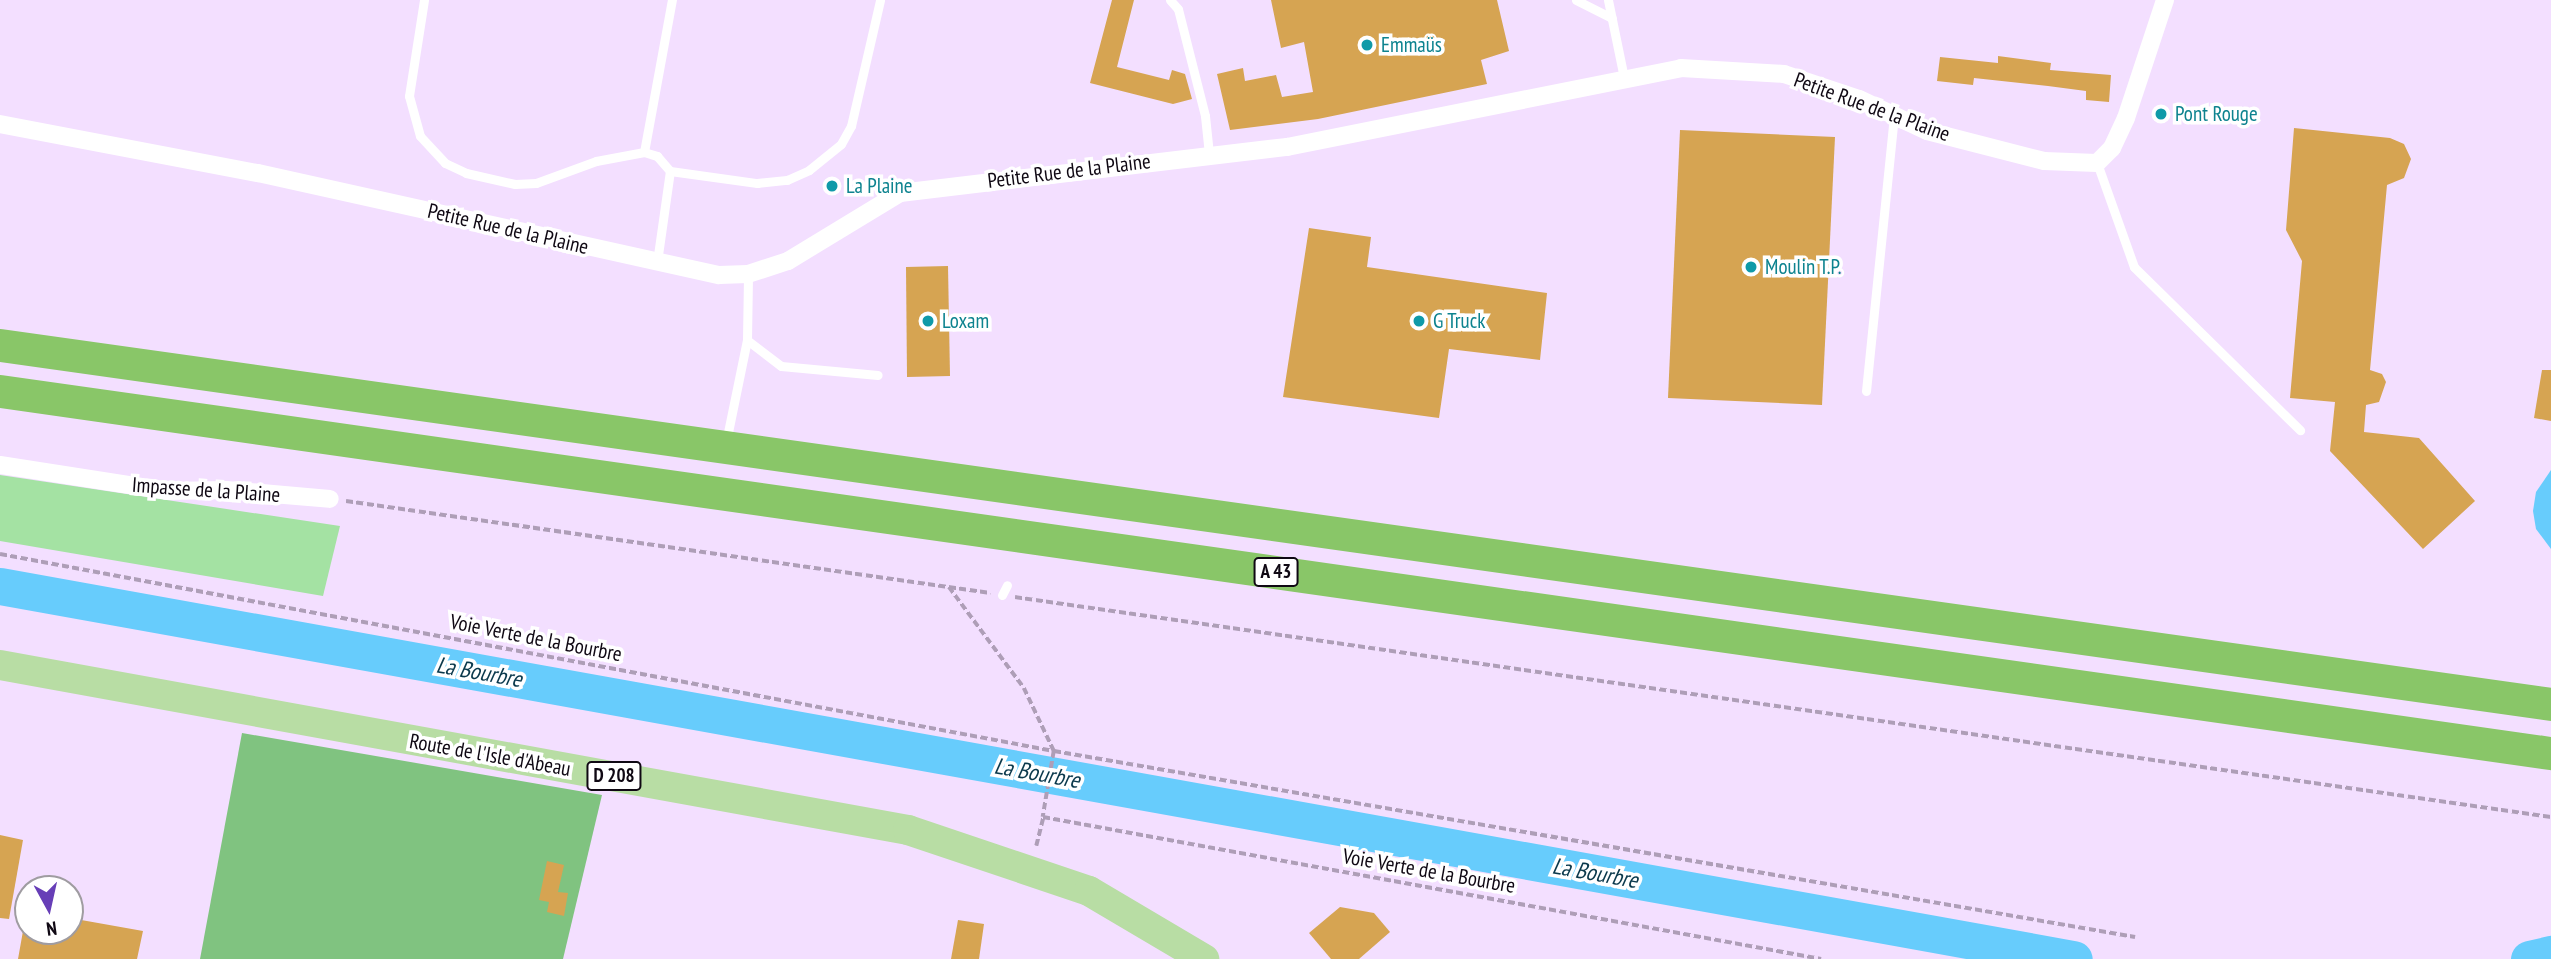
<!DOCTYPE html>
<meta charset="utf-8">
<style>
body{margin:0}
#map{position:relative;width:2551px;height:959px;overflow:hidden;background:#f3dfff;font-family:"PT Sans Narrow",sans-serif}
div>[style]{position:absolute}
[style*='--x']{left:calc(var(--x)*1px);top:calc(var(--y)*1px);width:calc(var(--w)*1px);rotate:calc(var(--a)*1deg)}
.green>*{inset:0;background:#a4e2a3}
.forest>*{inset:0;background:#80c380}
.water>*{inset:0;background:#67ccfc}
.river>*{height:37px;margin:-18.5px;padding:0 18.5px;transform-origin:18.5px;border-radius:18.5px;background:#67ccfc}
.building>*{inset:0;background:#d6a452}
.path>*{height:3.5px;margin-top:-1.75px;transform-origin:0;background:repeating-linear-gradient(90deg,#ae9eb7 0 7px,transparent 0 10.5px)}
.service>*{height:9px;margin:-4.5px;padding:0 4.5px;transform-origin:4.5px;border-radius:4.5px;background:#fff}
.minor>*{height:18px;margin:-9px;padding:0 9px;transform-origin:9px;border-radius:9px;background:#fff}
.primary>*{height:30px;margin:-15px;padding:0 15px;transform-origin:15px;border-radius:15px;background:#b8dda4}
.motorway>*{height:33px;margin:-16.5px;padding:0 16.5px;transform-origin:16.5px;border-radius:16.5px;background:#89c668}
.dots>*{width:19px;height:19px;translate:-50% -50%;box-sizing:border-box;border:4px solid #fff;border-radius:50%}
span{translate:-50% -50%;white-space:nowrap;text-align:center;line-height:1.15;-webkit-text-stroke:7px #fff;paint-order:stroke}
.shield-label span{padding:2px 5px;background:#fff;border:2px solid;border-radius:5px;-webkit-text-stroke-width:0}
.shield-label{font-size:19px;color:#0f0813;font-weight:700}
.culture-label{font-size:21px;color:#0d838f}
.left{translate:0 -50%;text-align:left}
.street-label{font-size:21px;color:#0f0813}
.water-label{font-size:23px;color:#0b394c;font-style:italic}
.north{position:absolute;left:14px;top:875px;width:70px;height:70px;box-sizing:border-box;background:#fff;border:2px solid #9f9ca1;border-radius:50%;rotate:172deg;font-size:19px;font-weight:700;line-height:28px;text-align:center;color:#0f0813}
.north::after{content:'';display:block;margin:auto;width:24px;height:32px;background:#673eb7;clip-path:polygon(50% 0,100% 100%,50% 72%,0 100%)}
</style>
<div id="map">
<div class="green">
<i style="clip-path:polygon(0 475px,340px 526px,323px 596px,0 541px)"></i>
</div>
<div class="forest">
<i style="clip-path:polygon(242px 733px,602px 795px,563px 959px,200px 959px)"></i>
</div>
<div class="water">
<i style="clip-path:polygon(2551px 470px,2551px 549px,2536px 529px,2533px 511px,2536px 492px)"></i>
</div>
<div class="river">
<i style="--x:0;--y:586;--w:2107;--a:10.2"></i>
<i style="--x:2529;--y:959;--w:23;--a:-13"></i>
</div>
<div class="building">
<i style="clip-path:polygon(1112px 0,1134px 0,1117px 67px,1169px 80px,1172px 70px,1185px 74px,1192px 99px,1173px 104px,1090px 83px)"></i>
<i style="clip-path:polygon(1271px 0,1497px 0,1509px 51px,1481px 60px,1487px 84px,1318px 119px,1230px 130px,1217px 74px,1243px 68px,1245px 81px,1276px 75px,1282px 97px,1313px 92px,1304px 42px,1281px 48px)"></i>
<i style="clip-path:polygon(1998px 56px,2051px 63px,2050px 70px,2111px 75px,2109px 102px,2086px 100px,2086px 91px,2048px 86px,1974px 78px,1973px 85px,1937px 81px,1940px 57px,1998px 63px)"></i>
<i style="clip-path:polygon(2294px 128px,2390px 138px,2404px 144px,2411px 159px,2404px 178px,2387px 185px,2370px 370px,2382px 374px,2386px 382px,2379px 402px,2366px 405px,2364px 432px,2419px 438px,2475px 501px,2423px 549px,2330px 451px,2335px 402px,2290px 398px,2302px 261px,2286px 230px)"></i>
<i style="clip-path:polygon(1680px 130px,1835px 137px,1822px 405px,1668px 398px)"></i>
<i style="clip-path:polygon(1309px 228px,1371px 237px,1367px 267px,1547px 293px,1540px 360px,1449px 349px,1439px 418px,1283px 397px)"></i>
<i style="clip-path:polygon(948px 266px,950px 376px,907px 377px,906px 267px)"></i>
<i style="clip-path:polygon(2542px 370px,2551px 370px,2551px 421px,2534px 418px)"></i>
<i style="clip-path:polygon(0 835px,23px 840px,9px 919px,0 918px)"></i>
<i style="clip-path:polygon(547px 861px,564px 865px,558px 892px,568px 893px,564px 916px,547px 912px,549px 902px,539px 900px)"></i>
<i style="clip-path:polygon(1340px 907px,1374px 913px,1390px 932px,1359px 959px,1331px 959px,1309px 933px)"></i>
<i style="clip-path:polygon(70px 918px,143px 931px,137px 959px,18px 959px,23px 931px,70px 931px)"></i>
<i style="clip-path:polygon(958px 920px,984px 924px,979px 959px,951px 959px)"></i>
</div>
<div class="path">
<i style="--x:346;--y:501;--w:651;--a:8.13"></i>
<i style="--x:0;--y:554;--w:1072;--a:10.59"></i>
<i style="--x:1054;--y:751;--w:67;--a:99.5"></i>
<i style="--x:1043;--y:817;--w:791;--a:10.34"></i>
<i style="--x:949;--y:587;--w:126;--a:53.4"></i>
<i style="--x:1024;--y:688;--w:70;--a:64.5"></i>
<i style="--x:1054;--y:751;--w:1097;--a:9.76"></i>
<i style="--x:1015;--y:597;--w:1552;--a:8.15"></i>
<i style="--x:1036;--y:846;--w:30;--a:-76"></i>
</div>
<div class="service">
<i style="--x:424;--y:0;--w:97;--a:98.9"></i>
<i style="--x:409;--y:96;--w:41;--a:74.6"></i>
<i style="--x:420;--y:136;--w:37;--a:47"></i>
<i style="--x:445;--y:163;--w:23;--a:25"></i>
<i style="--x:466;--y:173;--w:50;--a:12.7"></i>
<i style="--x:515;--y:184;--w:21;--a:-3"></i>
<i style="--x:536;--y:183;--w:64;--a:-20.1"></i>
<i style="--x:596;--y:161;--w:49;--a:-10.6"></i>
<i style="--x:644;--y:152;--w:14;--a:17"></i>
<i style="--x:657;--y:156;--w:20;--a:49"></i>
<i style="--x:670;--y:171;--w:88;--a:7.9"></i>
<i style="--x:757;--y:183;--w:30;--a:-6"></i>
<i style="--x:787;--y:180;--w:24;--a:-24"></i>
<i style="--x:809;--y:170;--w:41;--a:-39.1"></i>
<i style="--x:841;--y:144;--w:21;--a:-61"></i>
<i style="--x:851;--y:126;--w:129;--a:-77"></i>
<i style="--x:1170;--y:0;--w:12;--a:48"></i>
<i style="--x:1178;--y:9;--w:110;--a:75.8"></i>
<i style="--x:1205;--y:116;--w:39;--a:84"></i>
<i style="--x:1576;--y:0;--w:40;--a:26.6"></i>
<i style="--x:1608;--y:0;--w:80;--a:78.4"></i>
<i style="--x:644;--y:152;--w:155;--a:-79.6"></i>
<i style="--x:2097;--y:163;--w:110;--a:70.4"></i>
<i style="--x:2134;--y:267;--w:233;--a:44.5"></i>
<i style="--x:657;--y:262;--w:92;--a:-81.9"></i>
<i style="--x:747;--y:340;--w:43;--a:37.4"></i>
<i style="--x:781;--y:366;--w:97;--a:5.3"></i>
<i style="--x:1866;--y:391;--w:275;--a:-84.2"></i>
<i style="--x:726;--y:442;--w:104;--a:-78.4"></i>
<i style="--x:747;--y:340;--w:66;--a:-89.1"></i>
<i style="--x:1002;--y:595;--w:11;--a:-63"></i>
</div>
<div class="minor">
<i style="--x:0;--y:124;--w:263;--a:10.8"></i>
<i style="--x:258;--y:173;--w:472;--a:12.5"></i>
<i style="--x:719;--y:275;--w:29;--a:-2"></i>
<i style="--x:748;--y:274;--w:42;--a:-18"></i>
<i style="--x:788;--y:261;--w:131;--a:-31.3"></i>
<i style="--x:900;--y:193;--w:390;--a:-6.8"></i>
<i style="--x:1287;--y:147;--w:402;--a:-11.3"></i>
<i style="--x:1681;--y:68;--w:103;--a:3.3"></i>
<i style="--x:1784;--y:74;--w:79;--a:18.4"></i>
<i style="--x:1859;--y:99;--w:75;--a:25.2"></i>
<i style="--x:1927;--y:131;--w:121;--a:14.4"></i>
<i style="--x:2044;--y:161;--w:53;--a:2.2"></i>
<i style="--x:2097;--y:163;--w:21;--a:-45"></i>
<i style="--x:2112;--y:148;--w:33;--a:-65"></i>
<i style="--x:2126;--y:118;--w:124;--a:-71.7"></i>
<i style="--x:0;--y:465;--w:169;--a:8.8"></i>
<i style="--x:167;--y:491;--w:59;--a:-1"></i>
<i style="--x:226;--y:490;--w:104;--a:4.9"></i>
</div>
<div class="primary">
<i style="--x:0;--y:665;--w:923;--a:10.3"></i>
<i style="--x:908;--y:830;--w:191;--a:18.6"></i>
<i style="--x:1089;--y:891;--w:134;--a:30.6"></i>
</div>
<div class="motorway">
<i style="--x:0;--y:345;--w:2576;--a:8.01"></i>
<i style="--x:0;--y:391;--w:2577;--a:8.08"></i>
</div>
<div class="dots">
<i style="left:1367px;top:45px;background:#0f9aa8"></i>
<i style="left:2161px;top:114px;background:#0f9aa8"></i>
<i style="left:832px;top:186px;background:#0f9aa8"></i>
<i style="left:1751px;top:267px;background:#0f9aa8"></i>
<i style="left:928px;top:321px;background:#0f9aa8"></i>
<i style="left:1419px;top:321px;background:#0f9aa8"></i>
</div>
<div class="shield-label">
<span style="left:1276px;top:572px">A 43</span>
<span style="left:614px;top:776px">D 208</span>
</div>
<div class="culture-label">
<span class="left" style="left:1381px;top:45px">Emmaüs</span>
<span class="left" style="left:2175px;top:114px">Pont Rouge</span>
<span class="left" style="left:846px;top:186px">La Plaine</span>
<span class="left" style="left:1765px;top:267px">Moulin T.P.</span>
<span class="left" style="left:942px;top:321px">Loxam</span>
<span class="left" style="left:1433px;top:321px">G Truck</span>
</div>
<div class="street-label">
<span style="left:1872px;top:107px;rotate:20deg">Petite Rue de la Plaine</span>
<span style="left:1069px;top:171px;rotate:-7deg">Petite Rue de la Plaine</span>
<span style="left:508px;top:229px;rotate:13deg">Petite Rue de la Plaine</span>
<span style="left:206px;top:490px;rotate:4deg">Impasse de la Plaine</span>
<span style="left:536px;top:638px;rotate:11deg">Voie Verte de la Bourbre</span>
<span style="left:490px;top:755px;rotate:10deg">Route de l'Isle d'Abeau</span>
<span style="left:1429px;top:871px;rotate:10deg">Voie Verte de la Bourbre</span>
</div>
<div class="water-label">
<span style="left:479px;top:672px;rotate:10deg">La Bourbre</span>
<span style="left:1037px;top:773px;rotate:10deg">La Bourbre</span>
<span style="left:1595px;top:873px;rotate:10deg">La Bourbre</span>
</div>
<div class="north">N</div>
</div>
